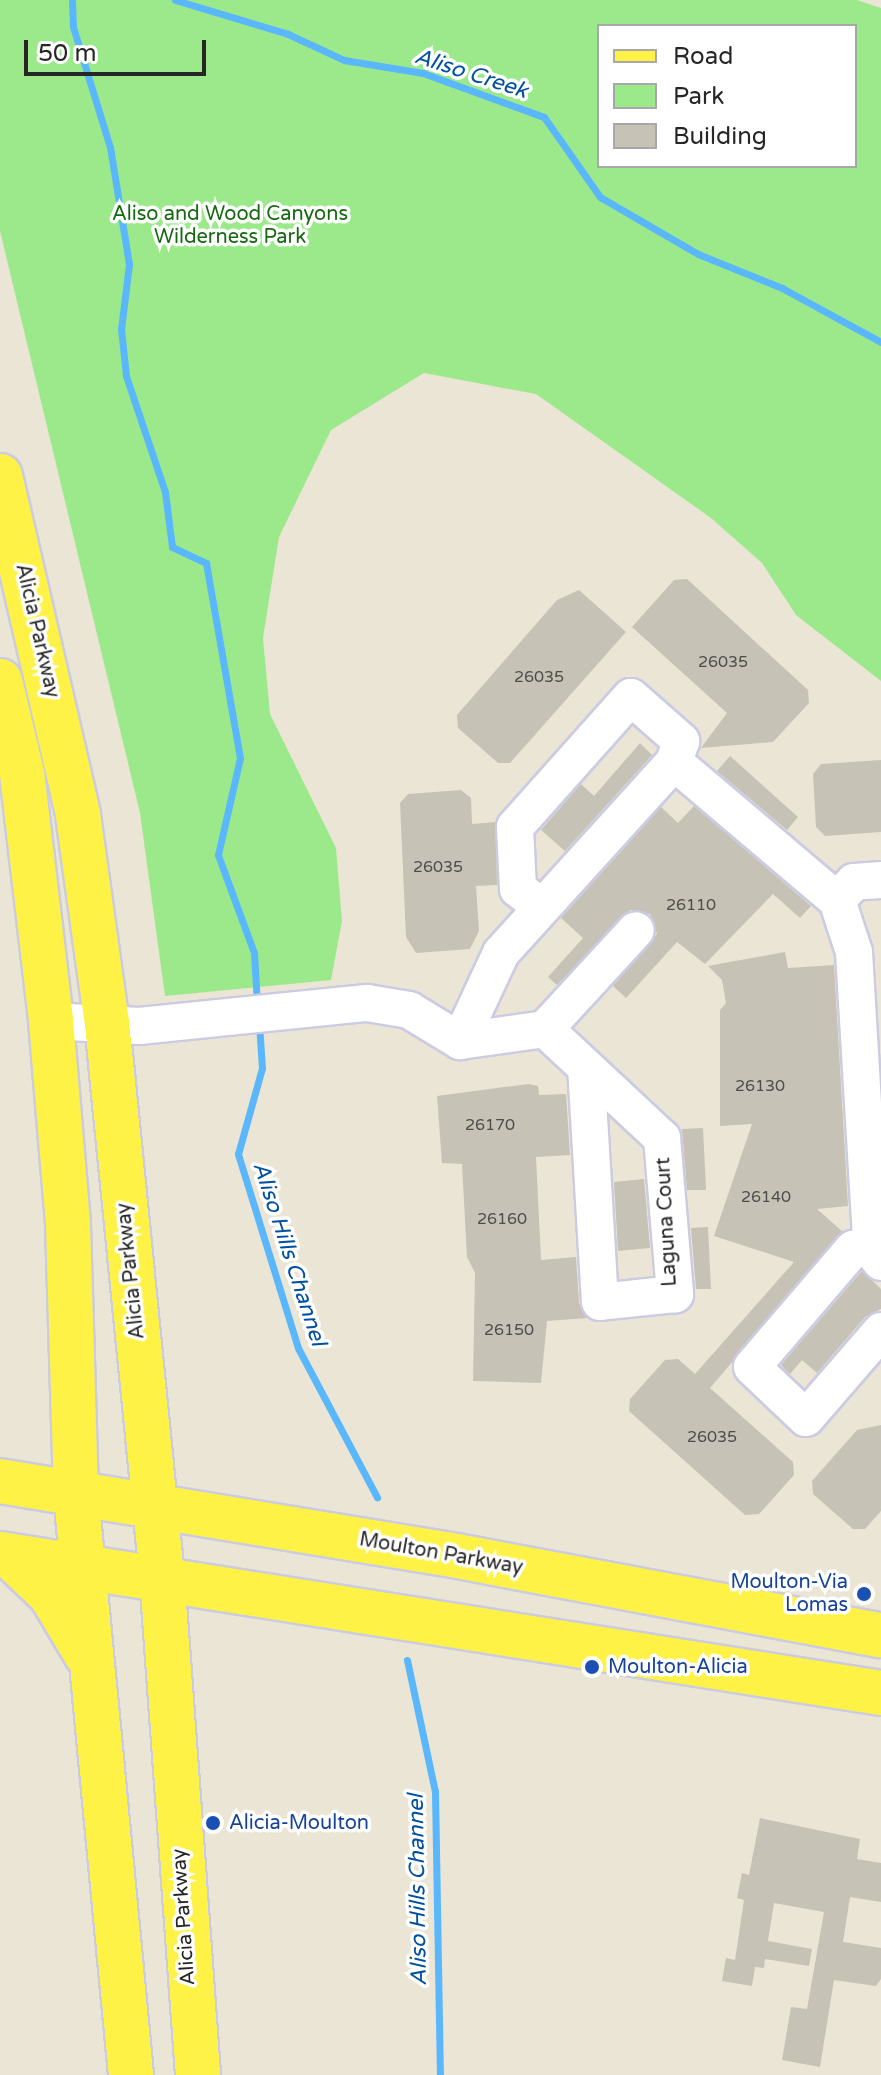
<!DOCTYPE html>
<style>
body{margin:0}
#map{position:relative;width:881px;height:2075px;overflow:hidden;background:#ebe5d5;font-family:"Varela Round",sans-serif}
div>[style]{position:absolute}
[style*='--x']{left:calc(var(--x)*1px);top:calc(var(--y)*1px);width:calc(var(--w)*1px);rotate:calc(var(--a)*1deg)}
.green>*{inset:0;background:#9ce98b}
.stream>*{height:7px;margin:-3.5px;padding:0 3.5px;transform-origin:3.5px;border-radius:3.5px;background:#5bb7fb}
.building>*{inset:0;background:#c6c2b6}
.roads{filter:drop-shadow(2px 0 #cbcbe2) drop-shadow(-2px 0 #cbcbe2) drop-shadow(0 2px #cbcbe2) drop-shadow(0 -2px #cbcbe2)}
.minor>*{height:36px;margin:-18px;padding:0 18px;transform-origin:18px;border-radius:18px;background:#fff}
.major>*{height:44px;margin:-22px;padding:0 22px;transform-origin:22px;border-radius:22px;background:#fff247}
.dots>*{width:22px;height:22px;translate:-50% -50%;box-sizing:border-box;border:4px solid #fff;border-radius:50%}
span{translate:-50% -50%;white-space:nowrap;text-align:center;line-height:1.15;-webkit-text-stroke:7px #fff;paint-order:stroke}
.number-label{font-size:16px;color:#4e4d4a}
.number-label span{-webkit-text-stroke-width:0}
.park-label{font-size:20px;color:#156911}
.street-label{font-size:20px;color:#262626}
.transit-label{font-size:20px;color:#164399}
.right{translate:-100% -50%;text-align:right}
.left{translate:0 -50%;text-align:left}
.water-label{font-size:22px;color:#0050a1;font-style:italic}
.legend{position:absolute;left:597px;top:24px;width:260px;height:144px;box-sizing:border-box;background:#fff;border:2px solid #a8a8a8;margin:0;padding:10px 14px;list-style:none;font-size:24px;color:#262626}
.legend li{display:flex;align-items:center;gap:16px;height:40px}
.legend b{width:40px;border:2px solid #a8a8a8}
.scale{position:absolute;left:24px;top:40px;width:182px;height:36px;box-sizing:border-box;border:4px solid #262626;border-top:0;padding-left:10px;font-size:24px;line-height:28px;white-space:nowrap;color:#262626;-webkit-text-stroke:6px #fff;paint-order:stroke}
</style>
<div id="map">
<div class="green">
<i style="clip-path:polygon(evenodd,0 0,857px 0,881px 8px,881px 681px,796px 615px,762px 563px,711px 518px,536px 394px,424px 373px,331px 430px,279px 537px,263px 638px,270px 714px,336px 848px,342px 921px,331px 980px,165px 996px,140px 813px,0 231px,0 0,599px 26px,855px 26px,855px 166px,599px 166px,599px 26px)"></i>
</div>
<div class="stream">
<i style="--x:72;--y:0;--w:27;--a:88"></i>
<i style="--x:73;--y:27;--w:126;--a:72.9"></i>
<i style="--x:110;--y:147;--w:119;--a:80.8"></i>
<i style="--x:129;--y:264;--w:65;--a:97"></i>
<i style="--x:121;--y:329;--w:47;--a:83.9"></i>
<i style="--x:126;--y:376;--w:122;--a:71.4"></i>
<i style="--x:165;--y:492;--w:55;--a:82.7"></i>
<i style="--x:172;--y:547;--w:38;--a:25"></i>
<i style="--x:206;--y:563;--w:198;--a:80.1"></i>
<i style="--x:240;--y:758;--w:99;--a:102.8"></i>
<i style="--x:218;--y:855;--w:104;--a:69.8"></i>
<i style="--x:254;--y:953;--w:50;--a:86.6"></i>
<i style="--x:175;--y:0;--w:118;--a:16.7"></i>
<i style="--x:288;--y:34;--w:62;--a:24.9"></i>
<i style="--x:344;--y:60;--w:80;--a:9.3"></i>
<i style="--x:423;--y:73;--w:129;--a:20"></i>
<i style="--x:544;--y:117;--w:98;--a:55"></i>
<i style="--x:600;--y:197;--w:113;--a:30.2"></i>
<i style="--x:698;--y:254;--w:91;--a:22"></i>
<i style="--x:782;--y:288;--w:113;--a:28.6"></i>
<i style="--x:259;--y:1023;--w:45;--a:86.2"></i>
<i style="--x:262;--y:1068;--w:89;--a:105.6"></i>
<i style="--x:238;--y:1154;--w:203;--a:72.8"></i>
<i style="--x:298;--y:1348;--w:169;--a:62.1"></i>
<i style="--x:407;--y:1660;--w:135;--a:78"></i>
<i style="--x:435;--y:1792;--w:283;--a:89"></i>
</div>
<div class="building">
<i style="clip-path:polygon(687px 579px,808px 690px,809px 703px,773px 742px,701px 748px,727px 713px,632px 627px,674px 580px)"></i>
<i style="clip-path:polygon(579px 590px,626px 632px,510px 763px,498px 763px,458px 728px,457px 715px,557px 600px)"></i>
<i style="clip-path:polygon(640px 743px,652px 755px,565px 851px,541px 830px,581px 784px,594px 796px)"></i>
<i style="clip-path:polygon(730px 756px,798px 817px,787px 830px,717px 771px)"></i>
<i style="clip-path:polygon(881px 760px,881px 832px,825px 836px,816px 827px,813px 774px,821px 764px)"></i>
<i style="clip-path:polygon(461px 790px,471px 798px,472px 824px,496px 822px,497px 885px,476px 886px,479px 931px,470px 949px,416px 953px,406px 937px,400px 803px,408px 794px)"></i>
<i style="clip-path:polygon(694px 806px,811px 906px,800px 918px,773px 894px,705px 964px,677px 942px,626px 998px,613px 986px,657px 934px,650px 914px,630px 910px,557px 985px,548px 977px,583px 938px,561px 918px,661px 807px,678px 823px)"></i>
<i style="clip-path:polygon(785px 952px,788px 968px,834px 965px,848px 1206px,817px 1209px,843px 1232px,710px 1388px,793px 1462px,794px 1475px,759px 1514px,745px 1515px,629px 1411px,630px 1399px,665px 1360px,678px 1359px,695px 1374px,794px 1262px,714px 1236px,752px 1124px,720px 1126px,720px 1010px,726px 1003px,722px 980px,708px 966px)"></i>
<i style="clip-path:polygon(528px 1084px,538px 1086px,539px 1095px,566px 1094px,570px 1155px,536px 1157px,541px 1260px,576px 1257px,579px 1303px,587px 1318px,547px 1321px,541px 1383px,473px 1381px,475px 1273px,467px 1257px,462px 1164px,442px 1163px,437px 1096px)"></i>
<i style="clip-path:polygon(703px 1128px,706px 1190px,687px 1190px,682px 1129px)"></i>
<i style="clip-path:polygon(644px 1179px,650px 1248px,618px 1251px,614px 1182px)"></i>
<i style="clip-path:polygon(708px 1227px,711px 1289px,696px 1289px,691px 1228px)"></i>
<i style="clip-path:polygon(862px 1271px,881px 1289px,881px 1309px,865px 1317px,817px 1373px,802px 1360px,790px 1374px,781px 1365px)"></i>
<i style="clip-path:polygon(881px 1425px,881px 1511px,865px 1529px,853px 1529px,813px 1494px,812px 1481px,857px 1430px)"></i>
<i style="clip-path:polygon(760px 1818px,860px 1839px,857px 1859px,881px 1863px,881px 1902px,850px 1897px,843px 1942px,881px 1948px,881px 1979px,876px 1986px,834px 1980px,820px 2067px,782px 2060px,791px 2007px,807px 2009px,824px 1912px,774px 1903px,768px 1941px,812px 1949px,809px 1966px,765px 1959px,764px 1968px,755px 1967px,752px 1986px,722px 1981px,726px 1958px,735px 1960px,744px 1900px,737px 1898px,742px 1873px,749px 1875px)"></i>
</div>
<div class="roads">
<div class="minor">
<i style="--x:881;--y:880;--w:27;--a:176"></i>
<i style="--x:854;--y:882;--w:25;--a:133"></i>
<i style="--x:837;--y:900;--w:55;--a:71.9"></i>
<i style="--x:854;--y:952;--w:300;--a:86.6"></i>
<i style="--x:872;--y:1251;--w:14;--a:51"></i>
<i style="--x:540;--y:906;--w:28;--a:-142"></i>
<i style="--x:518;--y:889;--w:62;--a:-92.8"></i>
<i style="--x:515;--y:827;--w:174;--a:-48.3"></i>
<i style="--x:631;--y:697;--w:67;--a:41.3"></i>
<i style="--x:681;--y:741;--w:22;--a:108"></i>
<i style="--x:674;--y:762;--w:214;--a:40.3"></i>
<i style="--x:51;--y:1021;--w:88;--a:3.3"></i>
<i style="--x:139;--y:1026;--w:229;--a:-5.8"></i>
<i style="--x:367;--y:1003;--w:43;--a:9.5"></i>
<i style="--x:409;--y:1010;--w:60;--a:31.3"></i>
<i style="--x:460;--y:1041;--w:86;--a:-8"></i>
<i style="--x:545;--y:1029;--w:160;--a:43"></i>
<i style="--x:662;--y:1138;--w:157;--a:85.2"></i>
<i style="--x:675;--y:1294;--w:75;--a:173.9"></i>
<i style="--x:600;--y:1302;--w:233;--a:-93.4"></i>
<i style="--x:545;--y:1029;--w:134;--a:-47.4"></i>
<i style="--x:460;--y:1041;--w:97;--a:-65"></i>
<i style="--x:501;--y:953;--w:258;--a:-47.8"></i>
<i style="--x:872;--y:1245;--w:19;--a:168"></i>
<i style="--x:853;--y:1249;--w:155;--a:130.6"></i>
<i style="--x:752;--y:1367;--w:74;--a:43.4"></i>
<i style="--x:806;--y:1418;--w:115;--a:-49.2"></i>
</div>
<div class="major">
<i style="--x:0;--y:476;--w:348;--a:77"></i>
<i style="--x:78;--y:815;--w:210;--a:82.1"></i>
<i style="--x:107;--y:1023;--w:556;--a:84.32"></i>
<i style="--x:162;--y:1576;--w:500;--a:85.87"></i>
<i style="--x:0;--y:681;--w:95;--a:76.6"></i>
<i style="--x:22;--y:773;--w:250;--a:83.3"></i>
<i style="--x:51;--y:1021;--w:204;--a:85.2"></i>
<i style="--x:68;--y:1224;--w:271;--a:88.3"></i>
<i style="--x:76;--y:1495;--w:583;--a:84.58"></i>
<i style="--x:0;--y:1481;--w:463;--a:9.3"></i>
<i style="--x:457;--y:1556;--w:431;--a:10.6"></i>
<i style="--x:0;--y:1554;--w:892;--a:8.97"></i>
<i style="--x:10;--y:1556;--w:57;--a:43.6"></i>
<i style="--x:51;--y:1595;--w:69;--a:59.3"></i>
</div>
</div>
<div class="dots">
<i style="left:864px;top:1594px;background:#1a4fb4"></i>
<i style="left:592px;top:1667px;background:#1a4fb4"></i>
<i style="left:213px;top:1823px;background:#1a4fb4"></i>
</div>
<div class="number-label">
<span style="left:723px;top:662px">26035</span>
<span style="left:539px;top:677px">26035</span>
<span style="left:438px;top:867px">26035</span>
<span style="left:691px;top:905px">26110</span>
<span style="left:760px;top:1086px">26130</span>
<span style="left:490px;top:1125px">26170</span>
<span style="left:766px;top:1197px">26140</span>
<span style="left:502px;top:1219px">26160</span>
<span style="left:509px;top:1330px">26150</span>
<span style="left:712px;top:1437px">26035</span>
</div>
<div class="park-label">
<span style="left:230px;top:226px">Aliso and Wood Canyons<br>Wilderness Park</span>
</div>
<div class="street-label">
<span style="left:37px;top:631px;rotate:77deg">Alicia Parkway</span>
<span style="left:667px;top:1222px;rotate:-93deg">Laguna Court</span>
<span style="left:131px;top:1271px;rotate:-96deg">Alicia Parkway</span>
<span style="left:441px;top:1554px;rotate:10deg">Moulton Parkway</span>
<span style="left:184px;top:1917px;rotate:-94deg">Alicia Parkway</span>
</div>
<div class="transit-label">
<span class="right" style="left:848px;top:1594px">Moulton-Via<br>Lomas</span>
<span class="left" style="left:608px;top:1667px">Moulton-Alicia</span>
<span class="left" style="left:229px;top:1823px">Alicia-Moulton</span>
</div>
<div class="water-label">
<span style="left:471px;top:74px;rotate:18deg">Aliso Creek</span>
<span style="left:289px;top:1254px;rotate:72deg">Aliso Hills Channel</span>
<span style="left:418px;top:1890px;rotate:-91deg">Aliso Hills Channel</span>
</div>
<ul class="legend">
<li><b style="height:10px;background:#fff247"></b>Road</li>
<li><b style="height:22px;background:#9ce98b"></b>Park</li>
<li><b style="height:22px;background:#c6c2b6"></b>Building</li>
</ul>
<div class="scale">50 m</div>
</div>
